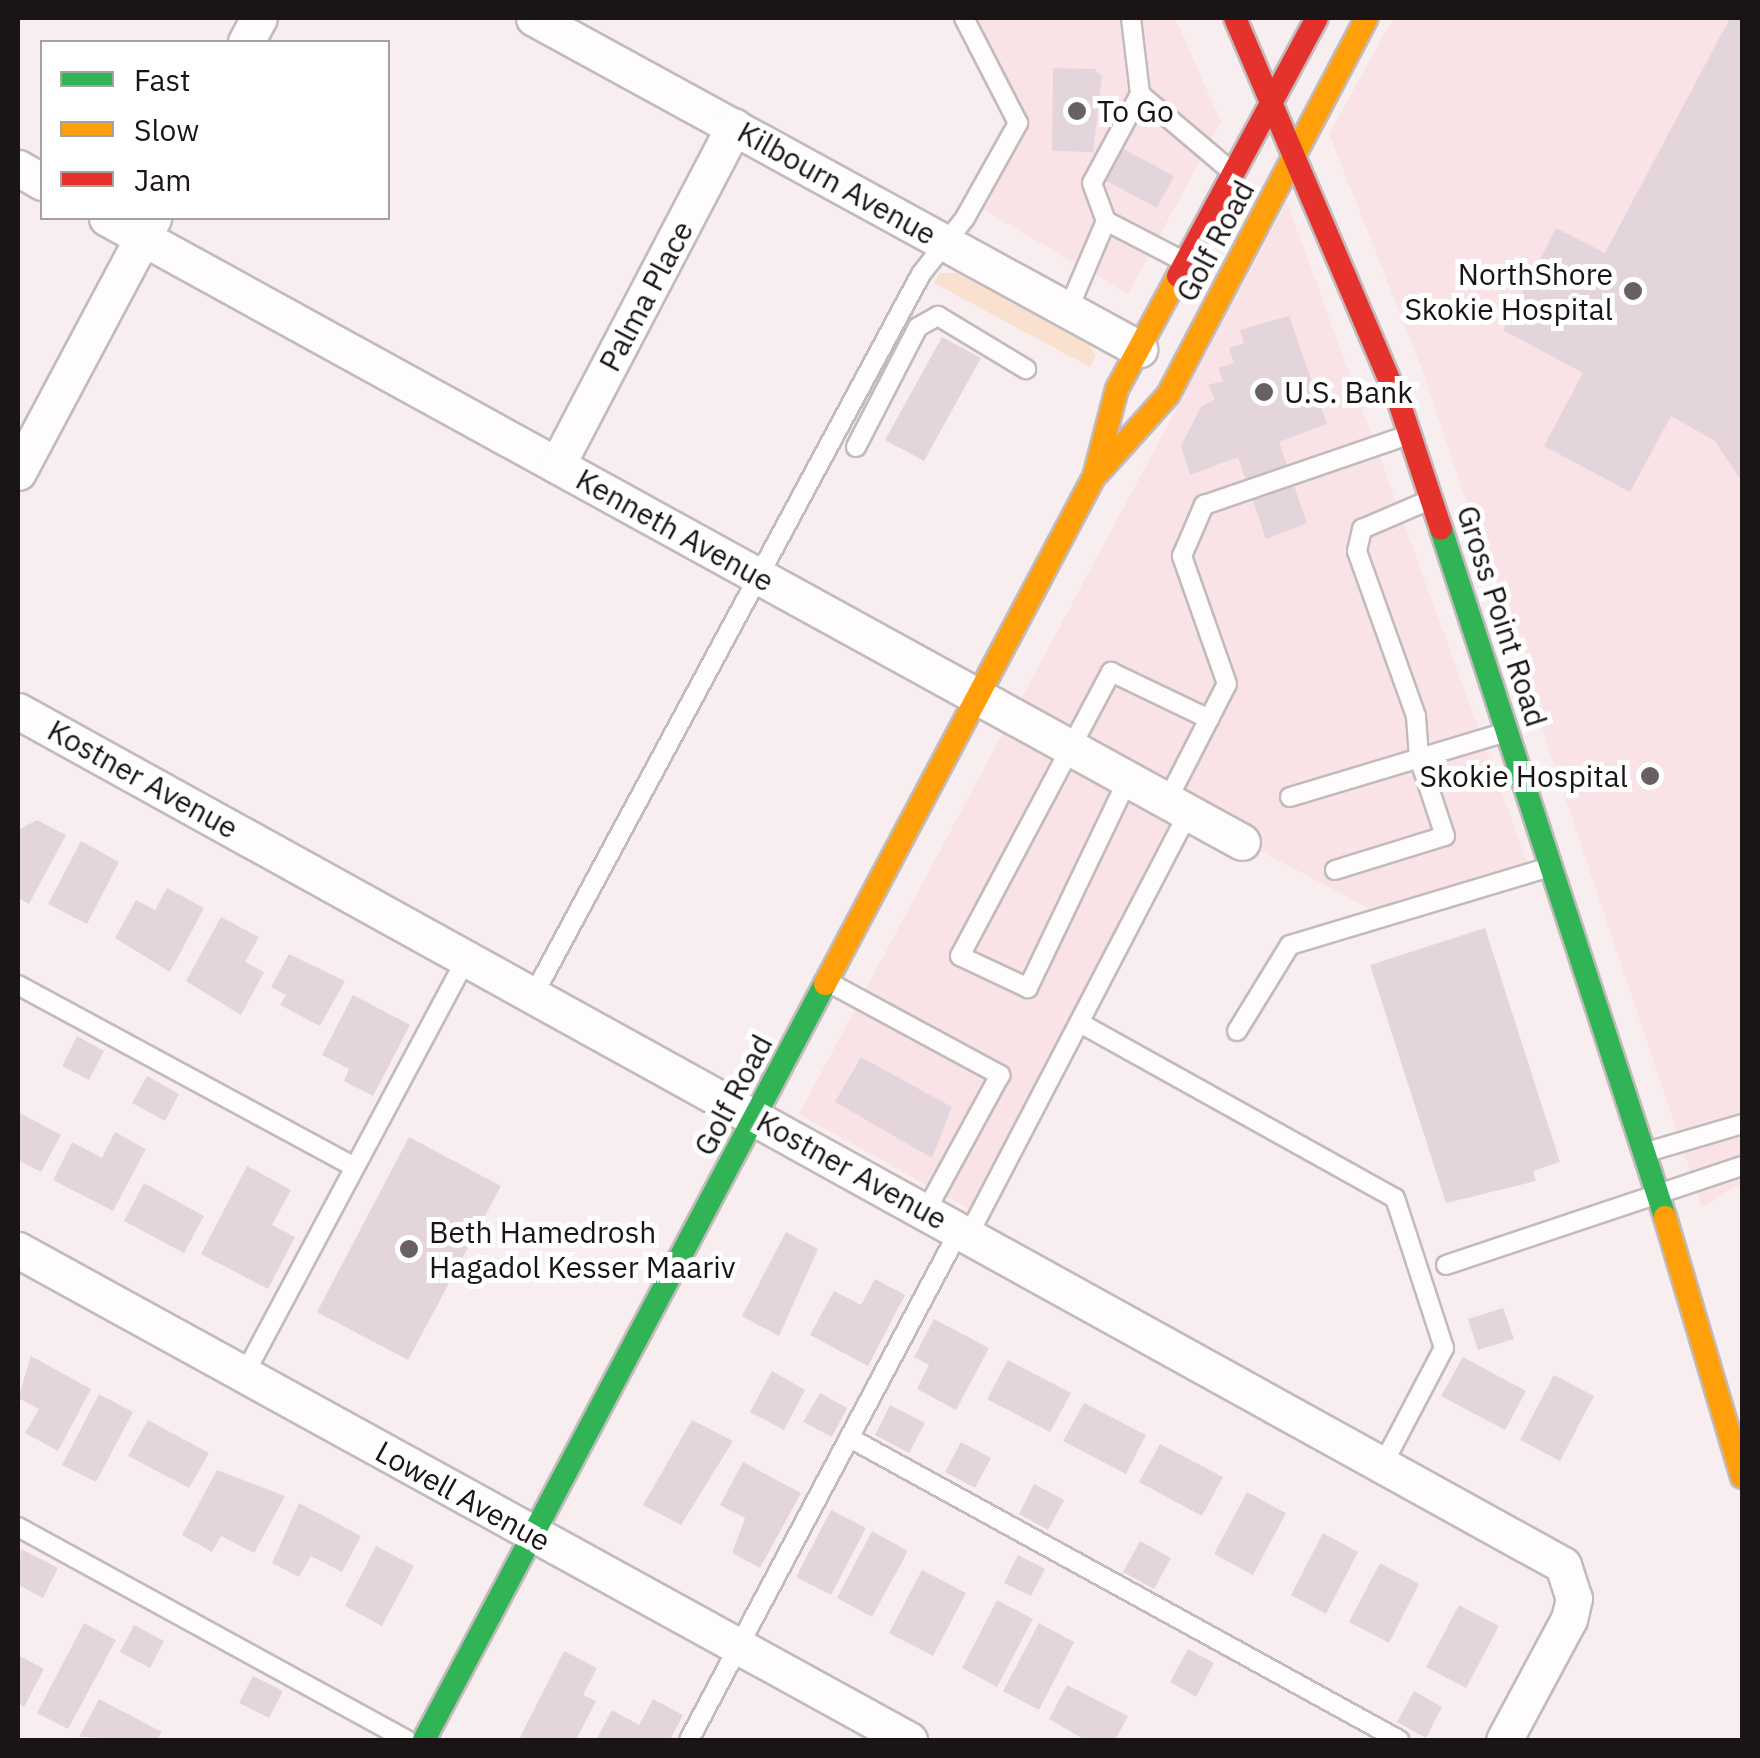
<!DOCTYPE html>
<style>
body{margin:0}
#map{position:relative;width:1760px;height:1758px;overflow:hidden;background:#f8eef0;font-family:"IBM Plex Sans",sans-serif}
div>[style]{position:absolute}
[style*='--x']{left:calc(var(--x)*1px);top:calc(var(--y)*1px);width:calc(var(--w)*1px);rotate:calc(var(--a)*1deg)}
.built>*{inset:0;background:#f9e3e7}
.green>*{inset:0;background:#fae0ce}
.building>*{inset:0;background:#e4d5dd}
.roads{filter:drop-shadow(2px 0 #c2babb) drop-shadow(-2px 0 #c2babb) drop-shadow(0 2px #c2babb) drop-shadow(0 -2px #c2babb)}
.lane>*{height:18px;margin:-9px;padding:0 9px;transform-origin:9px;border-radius:9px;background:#fefcfd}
.street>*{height:35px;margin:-17.5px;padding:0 17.5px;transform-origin:17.5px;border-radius:17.5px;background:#fefcfd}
.fast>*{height:22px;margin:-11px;padding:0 11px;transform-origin:11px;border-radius:11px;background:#30b455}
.slow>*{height:22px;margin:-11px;padding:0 11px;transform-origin:11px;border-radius:11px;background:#ff9f0a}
.jam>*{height:22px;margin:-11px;padding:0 11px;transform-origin:11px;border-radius:11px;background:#e5322d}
.dots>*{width:28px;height:28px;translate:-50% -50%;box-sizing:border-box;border:5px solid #fff;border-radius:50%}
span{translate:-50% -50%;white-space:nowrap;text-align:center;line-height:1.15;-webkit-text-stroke:10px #fff;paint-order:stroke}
.poi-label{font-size:30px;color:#1b1415}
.left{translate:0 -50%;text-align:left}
.right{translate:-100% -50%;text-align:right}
.street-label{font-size:30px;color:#1b1415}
.frame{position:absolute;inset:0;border:20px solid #1b1415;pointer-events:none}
.legend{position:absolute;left:40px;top:40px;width:350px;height:180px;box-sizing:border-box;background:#fff;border:2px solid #a4a1a1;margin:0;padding:12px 18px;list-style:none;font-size:30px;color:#1b1415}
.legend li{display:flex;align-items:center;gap:20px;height:50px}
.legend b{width:50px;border:2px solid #a4a1a1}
</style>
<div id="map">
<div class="built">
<i style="clip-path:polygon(978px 18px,1175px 18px,1221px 122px,1128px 294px,984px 210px,1028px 122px)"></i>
<i style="clip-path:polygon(1393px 18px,1742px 18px,1742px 1183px,1702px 1207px,1422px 369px,1329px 134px)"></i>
<i style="clip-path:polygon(1287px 202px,1531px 873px,1385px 917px,1189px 813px,978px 1214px,799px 1114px)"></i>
</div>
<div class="green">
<i style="clip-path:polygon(940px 273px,957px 273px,1089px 345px,1096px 355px,1090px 367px,934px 283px)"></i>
</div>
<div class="building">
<i style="clip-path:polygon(1730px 18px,1742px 18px,1742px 482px,1715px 441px,1671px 416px,1630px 492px,1544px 446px,1583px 373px,1503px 330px,1556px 228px,1605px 253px)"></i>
<i style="clip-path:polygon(1053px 68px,1095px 69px,1102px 77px,1093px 152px,1052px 151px)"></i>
<i style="clip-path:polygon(1116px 145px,1174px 176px,1157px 208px,1099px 177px)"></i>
<i style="clip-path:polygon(1289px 316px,1327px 424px,1279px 442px,1307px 523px,1266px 539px,1238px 457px,1190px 475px,1181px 446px,1201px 407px,1215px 399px,1208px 385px,1223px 381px,1218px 368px,1234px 363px,1229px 348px,1244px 343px,1240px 330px)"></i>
<i style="clip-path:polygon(942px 337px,981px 358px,924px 461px,885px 440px)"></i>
<i style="clip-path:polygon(37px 820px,66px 835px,29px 904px,18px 898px,18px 830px)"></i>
<i style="clip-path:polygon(81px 841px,119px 862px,87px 924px,48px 904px)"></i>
<i style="clip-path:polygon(167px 888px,204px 908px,170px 972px,115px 938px,136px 900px,155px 910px)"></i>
<i style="clip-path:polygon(221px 917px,259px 937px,245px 962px,264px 972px,241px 1015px,186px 981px)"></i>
<i style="clip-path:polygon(1485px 928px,1560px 1162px,1533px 1171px,1536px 1181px,1446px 1203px,1370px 965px)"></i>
<i style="clip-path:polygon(289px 954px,345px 981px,320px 1026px,280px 1005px,286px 995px,271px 987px)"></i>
<i style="clip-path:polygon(353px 995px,410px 1025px,373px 1096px,344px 1081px,349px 1069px,322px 1055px)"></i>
<i style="clip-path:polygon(77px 1036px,104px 1051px,89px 1080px,62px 1066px)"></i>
<i style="clip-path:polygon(861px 1057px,952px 1107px,932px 1158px,835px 1102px)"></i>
<i style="clip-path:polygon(147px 1076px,179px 1094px,165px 1121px,132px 1103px)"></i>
<i style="clip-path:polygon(18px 1112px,61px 1135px,41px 1172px,18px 1160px)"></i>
<i style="clip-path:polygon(115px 1132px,146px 1149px,113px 1211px,53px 1180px,72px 1142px,102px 1158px)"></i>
<i style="clip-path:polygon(409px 1137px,501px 1186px,408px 1360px,317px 1312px)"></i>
<i style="clip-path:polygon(247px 1166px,291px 1190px,272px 1225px,295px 1237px,268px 1289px,201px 1254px)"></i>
<i style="clip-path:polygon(144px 1183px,204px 1216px,184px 1253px,124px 1221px)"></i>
<i style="clip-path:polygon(786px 1232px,818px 1249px,779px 1336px,742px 1316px)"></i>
<i style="clip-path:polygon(875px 1279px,905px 1295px,868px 1366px,810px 1335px,834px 1291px,861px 1305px)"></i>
<i style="clip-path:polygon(1503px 1308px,1514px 1339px,1478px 1350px,1468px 1319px)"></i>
<i style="clip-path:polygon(934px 1319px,989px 1348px,956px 1410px,917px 1389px,929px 1365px,914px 1357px)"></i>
<i style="clip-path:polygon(31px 1356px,91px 1389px,58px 1451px,25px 1433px,39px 1409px,18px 1398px)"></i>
<i style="clip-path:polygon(1463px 1357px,1526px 1391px,1505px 1430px,1441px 1396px)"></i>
<i style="clip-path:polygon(1008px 1360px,1071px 1393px,1050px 1432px,987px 1399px)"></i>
<i style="clip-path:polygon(772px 1371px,805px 1390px,784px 1430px,750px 1412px)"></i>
<i style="clip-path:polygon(1554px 1375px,1594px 1396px,1560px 1461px,1520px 1440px)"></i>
<i style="clip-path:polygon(820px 1393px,847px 1408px,832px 1437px,803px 1422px)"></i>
<i style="clip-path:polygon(99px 1394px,133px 1412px,96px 1482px,62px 1465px)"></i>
<i style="clip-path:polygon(1084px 1403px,1146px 1435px,1126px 1474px,1063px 1441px)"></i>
<i style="clip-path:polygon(890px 1405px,925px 1423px,909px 1453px,875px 1435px)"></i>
<i style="clip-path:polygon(148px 1420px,209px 1453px,189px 1488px,128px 1456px)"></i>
<i style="clip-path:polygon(692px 1420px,733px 1441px,681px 1525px,643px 1505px)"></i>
<i style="clip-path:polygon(961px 1442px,991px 1458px,975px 1488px,945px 1472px)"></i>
<i style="clip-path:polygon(1160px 1444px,1223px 1477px,1202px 1516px,1139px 1482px)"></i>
<i style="clip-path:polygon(743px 1462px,801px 1493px,760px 1568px,732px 1553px,745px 1518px,720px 1505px)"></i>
<i style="clip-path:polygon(217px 1470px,285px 1496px,254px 1553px,221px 1536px,212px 1552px,182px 1535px)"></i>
<i style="clip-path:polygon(1034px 1484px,1064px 1500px,1048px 1530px,1019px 1514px)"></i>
<i style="clip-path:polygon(1247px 1492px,1286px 1513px,1253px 1575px,1214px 1554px)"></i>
<i style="clip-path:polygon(299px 1503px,361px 1536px,342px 1572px,311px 1556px,299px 1577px,272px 1563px)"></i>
<i style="clip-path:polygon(831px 1510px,866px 1528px,831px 1595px,796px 1577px)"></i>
<i style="clip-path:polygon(872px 1531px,908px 1551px,872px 1617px,837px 1598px)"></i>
<i style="clip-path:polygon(1323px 1533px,1358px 1552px,1326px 1614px,1291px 1595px)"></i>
<i style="clip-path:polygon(1140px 1541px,1171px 1558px,1154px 1589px,1123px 1572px)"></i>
<i style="clip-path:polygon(376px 1546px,414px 1566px,382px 1626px,345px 1606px)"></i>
<i style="clip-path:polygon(21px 1549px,58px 1568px,43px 1598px,18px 1585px)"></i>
<i style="clip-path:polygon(1018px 1555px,1045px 1569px,1031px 1596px,1004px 1583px)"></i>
<i style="clip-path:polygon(1380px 1563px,1419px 1584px,1389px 1643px,1349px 1622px)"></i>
<i style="clip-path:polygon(922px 1570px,966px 1593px,933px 1656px,889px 1633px)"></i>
<i style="clip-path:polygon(997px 1600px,1033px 1619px,997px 1687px,962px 1668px)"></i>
<i style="clip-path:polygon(1459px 1605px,1499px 1626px,1466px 1688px,1426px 1667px)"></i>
<i style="clip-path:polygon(84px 1623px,116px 1640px,68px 1729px,37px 1713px)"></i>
<i style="clip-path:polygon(1039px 1623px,1074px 1642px,1039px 1710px,1003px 1691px)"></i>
<i style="clip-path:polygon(134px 1625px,164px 1641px,150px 1668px,120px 1652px)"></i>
<i style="clip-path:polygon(1188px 1649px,1214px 1663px,1196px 1697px,1170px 1682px)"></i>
<i style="clip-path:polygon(564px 1651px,597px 1668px,583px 1695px,596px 1701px,576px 1740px,526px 1740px,520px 1737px)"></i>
<i style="clip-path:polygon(18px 1655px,44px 1669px,24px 1707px,18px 1703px)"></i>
<i style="clip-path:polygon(253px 1676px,283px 1691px,269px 1718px,239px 1703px)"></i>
<i style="clip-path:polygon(1067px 1685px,1128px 1716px,1115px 1740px,1085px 1740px,1049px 1719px)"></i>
<i style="clip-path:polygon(1414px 1691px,1442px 1707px,1426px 1738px,1397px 1722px)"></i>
<i style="clip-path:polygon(99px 1699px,162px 1732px,157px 1740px,79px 1737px)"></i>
<i style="clip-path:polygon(653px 1699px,683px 1715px,670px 1740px,596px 1740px,612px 1710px,639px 1725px)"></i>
</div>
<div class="roads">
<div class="lane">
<i style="--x:1131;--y:18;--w:77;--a:83.2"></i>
<i style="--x:1140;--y:94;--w:101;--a:118.3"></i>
<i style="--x:1092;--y:183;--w:40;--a:69.8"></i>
<i style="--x:1106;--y:221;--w:89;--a:27.4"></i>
<i style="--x:1140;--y:94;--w:119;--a:40.2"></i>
<i style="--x:1068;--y:310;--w:97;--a:-66.9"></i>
<i style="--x:856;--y:447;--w:135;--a:-62.7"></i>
<i style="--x:918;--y:327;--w:23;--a:-29"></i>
<i style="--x:938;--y:316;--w:103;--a:31.1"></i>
<i style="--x:1128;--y:779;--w:232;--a:115.6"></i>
<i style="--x:1028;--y:988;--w:75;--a:-154.8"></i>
<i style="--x:960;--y:956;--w:322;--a:-62"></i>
<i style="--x:1111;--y:672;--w:109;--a:25.6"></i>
<i style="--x:1290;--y:797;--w:222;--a:-16.7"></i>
<i style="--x:1167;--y:801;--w:131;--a:-62.9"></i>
<i style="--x:1227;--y:684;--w:136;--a:-109.4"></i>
<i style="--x:1182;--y:556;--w:56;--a:-66.7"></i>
<i style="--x:1204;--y:505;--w:213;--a:-18.9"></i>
<i style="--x:1335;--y:870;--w:115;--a:-17.2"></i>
<i style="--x:1445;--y:836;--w:82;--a:-108.4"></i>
<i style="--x:1419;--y:758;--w:42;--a:-94.1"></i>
<i style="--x:1416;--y:716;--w:175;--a:-109.7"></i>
<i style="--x:1357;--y:551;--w:23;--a:-77"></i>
<i style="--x:1362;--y:529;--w:71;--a:-23.3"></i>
<i style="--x:828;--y:982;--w:196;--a:28.4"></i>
<i style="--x:1000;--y:1075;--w:155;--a:118.6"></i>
<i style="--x:18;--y:985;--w:382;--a:28.4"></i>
<i style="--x:534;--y:994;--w:817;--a:-61.74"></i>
<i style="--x:921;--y:274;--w:71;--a:-51.8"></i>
<i style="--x:965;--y:218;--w:109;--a:-60.8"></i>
<i style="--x:1018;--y:123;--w:118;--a:-117.2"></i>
<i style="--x:1080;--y:1023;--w:360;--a:29.1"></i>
<i style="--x:1395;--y:1198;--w:158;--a:71.9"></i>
<i style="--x:1444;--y:1348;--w:131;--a:117.7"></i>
<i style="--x:1237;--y:1031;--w:101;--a:-58.4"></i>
<i style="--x:1290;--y:945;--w:268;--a:-16.7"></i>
<i style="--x:1647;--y:1152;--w:99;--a:-16.4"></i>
<i style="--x:969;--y:1234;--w:476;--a:-62.5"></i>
<i style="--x:1446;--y:1265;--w:312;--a:-18.5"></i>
<i style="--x:244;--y:1375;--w:473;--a:-61.9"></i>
<i style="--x:850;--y:1438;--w:627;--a:28.81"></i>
<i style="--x:18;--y:1527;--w:443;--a:28.7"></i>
<i style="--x:689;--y:1740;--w:578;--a:-62.06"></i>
</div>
<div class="street">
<i style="--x:534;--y:18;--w:690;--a:28.68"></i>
<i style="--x:246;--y:42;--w:27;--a:-62"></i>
<i style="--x:18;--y:168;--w:28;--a:30"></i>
<i style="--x:107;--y:218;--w:1295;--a:28.8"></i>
<i style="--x:557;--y:465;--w:382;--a:-62.4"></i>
<i style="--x:18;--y:472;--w:288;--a:-62"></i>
<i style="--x:18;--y:711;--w:1765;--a:28.93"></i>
<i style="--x:1563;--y:1565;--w:35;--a:72"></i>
<i style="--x:1574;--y:1598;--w:22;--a:103"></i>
<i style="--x:1569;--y:1619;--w:137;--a:118.2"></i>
<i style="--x:18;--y:1250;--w:1017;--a:28.81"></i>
</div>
<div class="fast">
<i style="--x:1441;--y:529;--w:724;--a:71.97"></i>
<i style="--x:424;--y:1740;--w:856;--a:-62.06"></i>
</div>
<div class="slow">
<i style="--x:1098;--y:473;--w:105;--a:-48.1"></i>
<i style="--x:1168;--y:395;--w:426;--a:-62.2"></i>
<i style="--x:825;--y:984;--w:574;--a:-62.05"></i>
<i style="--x:1094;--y:477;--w:91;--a:-75.4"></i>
<i style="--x:1117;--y:389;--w:128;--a:-61.6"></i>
<i style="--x:1665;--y:1217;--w:271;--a:73.5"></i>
</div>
<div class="jam">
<i style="--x:1235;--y:18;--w:424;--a:66.9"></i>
<i style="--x:1401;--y:408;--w:127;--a:71.7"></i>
<i style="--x:1178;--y:276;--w:293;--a:-61.7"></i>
</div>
</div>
<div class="dots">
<i style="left:1077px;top:111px;background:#686062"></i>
<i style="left:1633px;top:291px;background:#686062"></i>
<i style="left:1264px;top:392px;background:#686062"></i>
<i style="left:1650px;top:776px;background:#686062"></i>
<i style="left:409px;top:1249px;background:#686062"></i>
</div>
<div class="poi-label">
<span class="left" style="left:1097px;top:111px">To Go</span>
<span class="right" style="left:1613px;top:291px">NorthShore<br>Skokie Hospital</span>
<span class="left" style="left:1284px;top:392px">U.S. Bank</span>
<span class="right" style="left:1628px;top:776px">Skokie Hospital</span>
<span class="left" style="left:429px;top:1249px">Beth Hamedrosh<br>Hagadol Kesser Maariv</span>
</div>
<div class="street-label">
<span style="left:837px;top:183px;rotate:29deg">Kilbourn Avenue</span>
<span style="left:1215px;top:241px;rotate:-62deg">Golf Road</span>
<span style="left:646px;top:296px;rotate:-62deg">Palma Place</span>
<span style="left:675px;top:530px;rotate:29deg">Kenneth Avenue</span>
<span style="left:1502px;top:616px;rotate:72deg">Gross Point Road</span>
<span style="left:143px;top:779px;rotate:29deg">Kostner Avenue</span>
<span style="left:733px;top:1095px;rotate:-62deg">Golf Road</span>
<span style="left:852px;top:1170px;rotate:29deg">Kostner Avenue</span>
<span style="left:463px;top:1496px;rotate:29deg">Lowell Avenue</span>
</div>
<div class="frame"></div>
<ul class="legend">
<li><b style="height:12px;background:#30b455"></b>Fast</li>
<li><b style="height:12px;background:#ff9f0a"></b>Slow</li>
<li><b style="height:12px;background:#e5322d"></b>Jam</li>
</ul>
</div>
